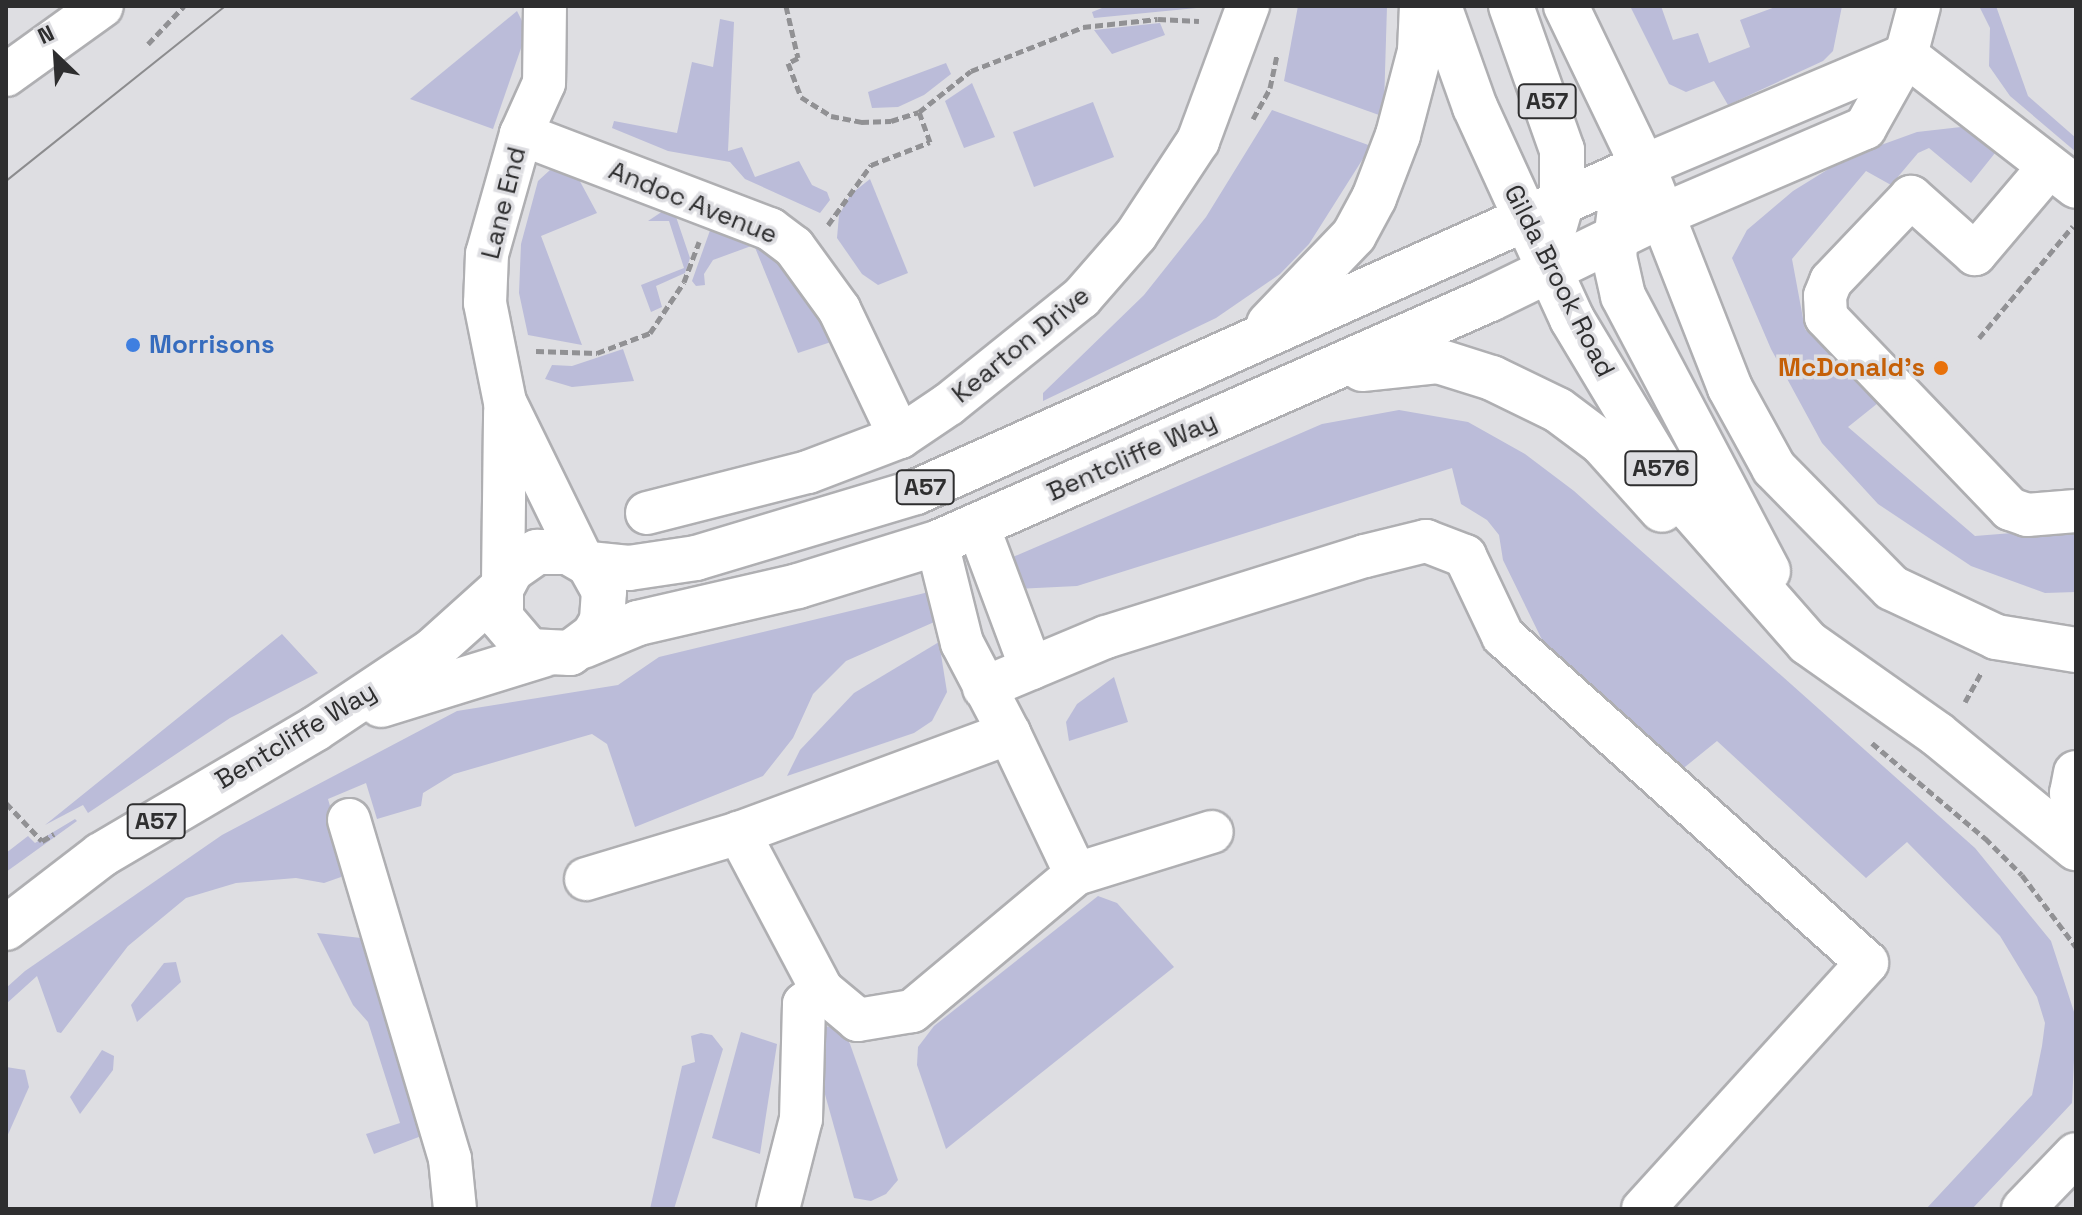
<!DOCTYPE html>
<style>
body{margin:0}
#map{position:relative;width:2082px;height:1215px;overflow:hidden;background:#dedee2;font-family:"Space Grotesk",sans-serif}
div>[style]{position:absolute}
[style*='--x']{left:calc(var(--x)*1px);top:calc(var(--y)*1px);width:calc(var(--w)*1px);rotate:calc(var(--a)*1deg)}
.green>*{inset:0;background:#bbbcd9}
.path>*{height:5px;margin-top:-2.5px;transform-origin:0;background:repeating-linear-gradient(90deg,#919194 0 8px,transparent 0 12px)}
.roads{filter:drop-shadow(2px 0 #afafb2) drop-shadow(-2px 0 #afafb2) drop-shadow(0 2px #afafb2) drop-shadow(0 -2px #afafb2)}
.minor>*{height:42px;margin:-21px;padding:0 21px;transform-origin:21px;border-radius:21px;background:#fff}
.major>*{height:44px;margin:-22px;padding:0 22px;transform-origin:22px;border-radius:22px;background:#fff}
.tram>*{height:2px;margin:-1px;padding:0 1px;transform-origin:1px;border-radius:1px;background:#8c8c8e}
.dots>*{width:22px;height:22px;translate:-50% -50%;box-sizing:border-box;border:4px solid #dedee2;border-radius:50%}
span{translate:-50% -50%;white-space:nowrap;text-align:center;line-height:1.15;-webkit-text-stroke:7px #dedee2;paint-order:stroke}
.shield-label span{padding:2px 6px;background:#dedee2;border:2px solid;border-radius:6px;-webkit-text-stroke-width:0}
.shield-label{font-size:24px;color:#2e2e2f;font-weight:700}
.street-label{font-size:26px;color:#2e2e2f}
.shop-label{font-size:26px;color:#366cbe;font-weight:700}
.left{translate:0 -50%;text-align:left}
.food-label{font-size:26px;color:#c56008;font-weight:700}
.right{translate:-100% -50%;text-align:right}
.frame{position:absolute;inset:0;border:8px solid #2e2e2f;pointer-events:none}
.north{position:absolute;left:16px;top:16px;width:80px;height:80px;-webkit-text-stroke:6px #dedee2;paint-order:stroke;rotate:335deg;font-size:22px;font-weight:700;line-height:32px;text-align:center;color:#2e2e2f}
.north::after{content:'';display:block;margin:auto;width:28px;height:36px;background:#2e2e2f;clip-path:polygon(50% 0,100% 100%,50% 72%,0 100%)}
</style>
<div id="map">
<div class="green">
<i style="clip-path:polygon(1107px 6px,1217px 6px,1094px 18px,1092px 12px)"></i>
<i style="clip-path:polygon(1298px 6px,1387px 6px,1384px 105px,1379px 115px,1284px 81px)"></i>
<i style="clip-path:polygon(1630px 6px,1661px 6px,1673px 40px,1698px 33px,1709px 63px,1750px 47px,1740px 20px,1778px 6px,1842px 6px,1833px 51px,1823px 61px,1728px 105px,1714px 81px,1686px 92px,1669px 84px)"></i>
<i style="clip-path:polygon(1979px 6px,1996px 6px,2028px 96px,2076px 138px,2076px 152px,2010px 96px,1989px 66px,1990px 28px)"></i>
<i style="clip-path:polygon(517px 11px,527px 31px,493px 129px,410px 99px)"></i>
<i style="clip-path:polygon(720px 19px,734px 22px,728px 151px,742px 147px,755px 177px,799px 161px,812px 185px,827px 192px,830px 200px,820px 213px,745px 179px,730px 162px,668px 151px,612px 128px,614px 121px,677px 133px,692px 62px,713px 67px)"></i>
<i style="clip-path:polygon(1160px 23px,1165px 35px,1112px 54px,1094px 30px)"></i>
<i style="clip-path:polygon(946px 63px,951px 74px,924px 95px,898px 107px,872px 108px,868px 92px)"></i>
<i style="clip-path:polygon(972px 83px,995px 137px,964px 148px,945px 101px)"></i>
<i style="clip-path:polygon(1093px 102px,1114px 157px,1034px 187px,1013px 132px)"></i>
<i style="clip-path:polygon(1272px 110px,1371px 146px,1309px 244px,1280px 274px,1216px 318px,1043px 401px,1043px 393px,1144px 295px,1206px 217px)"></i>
<i style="clip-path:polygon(1961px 127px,1995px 153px,1971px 183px,1929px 148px,1918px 153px,1891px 185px,1866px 171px,1792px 259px,1805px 329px,1878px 403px,1848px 427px,1975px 536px,2076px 528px,2076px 592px,2045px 593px,1971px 566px,1878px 504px,1822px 443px,1771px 349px,1732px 258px,1747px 230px,1793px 191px,1848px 157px,1917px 132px)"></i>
<i style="clip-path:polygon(550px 170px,576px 174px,597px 213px,541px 236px,582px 345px,528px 335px,519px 293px,521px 244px,538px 181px)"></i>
<i style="clip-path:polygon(870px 179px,908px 273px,878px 285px,862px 274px,837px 238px,839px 215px,851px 194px)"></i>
<i style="clip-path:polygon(672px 205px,690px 258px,685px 273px,656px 286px,662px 307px,651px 312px,641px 285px,684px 268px,669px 221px,648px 221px)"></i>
<i style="clip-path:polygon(713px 222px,779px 252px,837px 340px,798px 353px,754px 245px,713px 260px,704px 274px,705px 285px,696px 286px,692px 281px)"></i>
<i style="clip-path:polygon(623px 349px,634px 381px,572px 387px,545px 379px,552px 365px,572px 366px)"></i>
<i style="clip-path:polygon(1399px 410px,1468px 422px,1525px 454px,1574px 491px,1975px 848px,2051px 941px,2076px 1018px,2072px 1103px,1972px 1209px,1926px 1209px,2032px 1095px,2042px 1046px,2045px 1023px,2037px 997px,2000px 936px,1907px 842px,1866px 878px,1717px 741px,1680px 771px,1546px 648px,1503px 560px,1499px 535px,1487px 520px,1461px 504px,1452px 468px,1077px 586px,1016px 589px,1006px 560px,1322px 424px)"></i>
<i style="clip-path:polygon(933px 591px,941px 619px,846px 661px,813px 694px,793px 738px,763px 776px,635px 827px,607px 744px,592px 734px,454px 774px,423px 793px,421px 806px,377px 819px,366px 783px,328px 799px,346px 862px,341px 877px,324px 883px,296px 878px,236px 883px,186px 898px,128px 946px,61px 1033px,57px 1032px,37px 976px,6px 1004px,6px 988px,25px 971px,222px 835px,457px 711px,618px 685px,659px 657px)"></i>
<i style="clip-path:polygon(282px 634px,318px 673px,230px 718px,88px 813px,83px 805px,45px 825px)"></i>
<i style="clip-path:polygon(939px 642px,947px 692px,932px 721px,914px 733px,787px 776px,800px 750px,854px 693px)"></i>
<i style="clip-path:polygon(1114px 677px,1128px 722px,1069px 741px,1066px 722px,1077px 704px)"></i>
<i style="clip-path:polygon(75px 819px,77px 821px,6px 872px,6px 853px,28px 836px,35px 843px)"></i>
<i style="clip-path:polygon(1098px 896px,1117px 903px,1174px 967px,946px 1149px,917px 1065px,918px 1047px,934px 1026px)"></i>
<i style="clip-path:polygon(317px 933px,361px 938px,424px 1135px,374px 1154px,366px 1134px,400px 1123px,368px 1022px,353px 1005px)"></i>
<i style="clip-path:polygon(176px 962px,181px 982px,137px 1022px,131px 1005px,164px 963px)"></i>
<i style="clip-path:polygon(825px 1026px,843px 1030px,850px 1044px,898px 1180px,886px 1194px,871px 1201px,854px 1198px,812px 1048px,813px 1034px)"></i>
<i style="clip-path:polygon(741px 1032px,777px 1044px,760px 1154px,712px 1138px)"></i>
<i style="clip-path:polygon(701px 1033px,712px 1035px,723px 1049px,674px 1209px,650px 1209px,682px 1066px,695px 1062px,691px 1036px)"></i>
<i style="clip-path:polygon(102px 1050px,114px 1056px,113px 1070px,80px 1114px,70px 1097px)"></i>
<i style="clip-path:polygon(6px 1067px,25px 1070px,29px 1087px,6px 1139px)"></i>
</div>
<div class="path">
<i style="--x:786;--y:6;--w:53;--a:77"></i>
<i style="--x:798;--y:58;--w:11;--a:153"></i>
<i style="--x:788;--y:63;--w:36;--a:69"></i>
<i style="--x:801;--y:97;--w:36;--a:32"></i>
<i style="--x:831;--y:116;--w:31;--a:11"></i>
<i style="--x:861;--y:122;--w:30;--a:-2"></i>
<i style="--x:891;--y:121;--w:29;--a:-18"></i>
<i style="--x:919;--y:112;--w:66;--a:-38.3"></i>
<i style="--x:971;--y:71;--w:120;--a:-21.4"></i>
<i style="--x:1083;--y:27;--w:75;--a:-6.1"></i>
<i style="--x:1158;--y:19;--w:41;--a:2.8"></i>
<i style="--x:148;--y:44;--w:52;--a:-46.5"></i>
<i style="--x:1253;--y:119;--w:35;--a:-61"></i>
<i style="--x:1270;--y:88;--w:35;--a:-78"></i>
<i style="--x:828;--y:225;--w:74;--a:-54.4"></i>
<i style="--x:871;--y:165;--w:63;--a:-21.3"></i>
<i style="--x:930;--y:142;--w:32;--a:-110"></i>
<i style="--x:1979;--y:338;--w:146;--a:-50"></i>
<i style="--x:536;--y:351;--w:61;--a:1.9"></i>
<i style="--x:597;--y:353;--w:57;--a:-20.7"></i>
<i style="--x:650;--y:333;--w:61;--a:-56.3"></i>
<i style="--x:684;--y:282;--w:43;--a:-69.4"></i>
<i style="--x:1965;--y:702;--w:33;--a:-61"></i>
<i style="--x:1872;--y:743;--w:148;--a:40.1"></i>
<i style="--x:1985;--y:838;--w:52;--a:45"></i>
<i style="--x:2022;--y:875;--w:90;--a:53.1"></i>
<i style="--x:6;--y:803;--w:52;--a:46.5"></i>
<i style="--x:42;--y:841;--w:14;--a:-30"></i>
</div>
<div class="roads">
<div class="minor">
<i style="--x:545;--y:6;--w:77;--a:90.7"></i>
<i style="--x:544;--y:83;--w:56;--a:114.3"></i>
<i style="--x:521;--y:134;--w:125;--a:105.8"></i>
<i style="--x:487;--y:254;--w:49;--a:92.3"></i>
<i style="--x:485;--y:303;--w:101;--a:78.6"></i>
<i style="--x:505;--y:402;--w:175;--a:63.9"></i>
<i style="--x:1906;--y:55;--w:215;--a:37.8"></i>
<i style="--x:6;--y:75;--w:118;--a:-35.7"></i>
<i style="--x:521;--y:134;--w:267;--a:20.9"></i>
<i style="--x:770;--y:229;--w:30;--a:37"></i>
<i style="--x:794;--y:247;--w:77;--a:54"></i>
<i style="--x:839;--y:309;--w:142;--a:64.5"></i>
<i style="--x:1643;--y:166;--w:285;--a:-22.9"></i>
<i style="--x:2048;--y:168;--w:113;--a:130.3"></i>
<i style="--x:1975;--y:254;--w:86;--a:-138.3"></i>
<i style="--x:1911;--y:197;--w:116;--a:133.6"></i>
<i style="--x:1831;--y:281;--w:16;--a:112"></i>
<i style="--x:1825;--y:296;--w:21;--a:87"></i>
<i style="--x:1826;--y:317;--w:266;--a:46.2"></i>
<i style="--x:2010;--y:509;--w:18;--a:19"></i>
<i style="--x:2027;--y:515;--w:49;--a:-4.7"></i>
<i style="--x:1662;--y:215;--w:221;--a:-23.2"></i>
<i style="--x:1865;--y:128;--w:84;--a:-60.7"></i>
<i style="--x:1906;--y:55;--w:51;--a:-75.1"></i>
<i style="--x:647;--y:513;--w:166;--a:-14.3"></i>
<i style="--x:808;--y:472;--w:98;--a:-20.8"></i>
<i style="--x:900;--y:437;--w:59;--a:-34"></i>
<i style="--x:949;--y:404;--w:169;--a:-38.8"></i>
<i style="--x:1081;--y:298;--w:84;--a:-48.9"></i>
<i style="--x:1136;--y:235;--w:113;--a:-56.6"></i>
<i style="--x:1198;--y:141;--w:144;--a:-69.7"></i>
<i style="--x:978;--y:526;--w:152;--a:69.5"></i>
<i style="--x:937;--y:543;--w:103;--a:76"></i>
<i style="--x:962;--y:643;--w:102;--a:62.4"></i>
<i style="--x:1009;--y:733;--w:156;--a:64.6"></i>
<i style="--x:1076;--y:874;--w:214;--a:140.1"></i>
<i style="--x:912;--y:1011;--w:55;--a:170.5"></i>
<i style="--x:858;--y:1020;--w:47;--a:-140.2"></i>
<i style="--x:822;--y:990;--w:178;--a:-117.9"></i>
<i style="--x:739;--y:833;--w:288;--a:-20.3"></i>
<i style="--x:503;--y:583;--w:172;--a:-89.3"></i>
<i style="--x:984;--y:688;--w:132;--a:-22.7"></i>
<i style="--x:1106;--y:637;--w:271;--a:-17.4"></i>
<i style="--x:1365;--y:556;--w:63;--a:-13.8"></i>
<i style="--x:1426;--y:541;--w:42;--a:21"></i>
<i style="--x:1465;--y:556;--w:89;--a:64.6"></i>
<i style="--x:1503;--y:636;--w:489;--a:41.9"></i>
<i style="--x:1867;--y:963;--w:333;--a:132.3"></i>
<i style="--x:349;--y:820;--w:354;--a:73.4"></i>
<i style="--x:450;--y:1159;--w:50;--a:84.3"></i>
<i style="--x:1076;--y:874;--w:142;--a:-17.2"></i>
<i style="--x:586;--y:879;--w:160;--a:-16.7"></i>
<i style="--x:778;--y:1209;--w:93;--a:-75.7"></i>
<i style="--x:801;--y:1119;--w:115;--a:-88.5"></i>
<i style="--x:804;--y:1004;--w:23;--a:-38"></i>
<i style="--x:2023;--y:1209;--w:76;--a:-46.1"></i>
</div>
<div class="major">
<i style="--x:1439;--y:6;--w:107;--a:70.4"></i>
<i style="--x:1475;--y:107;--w:233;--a:65.4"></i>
<i style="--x:1572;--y:319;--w:204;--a:59"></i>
<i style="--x:1677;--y:494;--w:198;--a:48.7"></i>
<i style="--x:1808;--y:643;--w:158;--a:35.2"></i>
<i style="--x:1937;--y:734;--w:180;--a:39.4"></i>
<i style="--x:1511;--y:6;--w:153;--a:70.5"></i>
<i style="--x:1562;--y:150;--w:51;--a:90"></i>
<i style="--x:1562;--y:201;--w:26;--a:106"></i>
<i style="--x:1566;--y:6;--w:178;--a:64.3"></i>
<i style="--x:1643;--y:166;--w:238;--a:68.6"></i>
<i style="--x:1730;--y:388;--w:91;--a:61.2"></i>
<i style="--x:1774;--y:468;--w:168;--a:45.5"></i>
<i style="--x:1892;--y:588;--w:115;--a:25.2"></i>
<i style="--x:1996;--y:637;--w:81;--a:9.2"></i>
<i style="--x:1620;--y:209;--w:47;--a:97.3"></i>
<i style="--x:1614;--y:256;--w:41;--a:77.3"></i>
<i style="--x:1623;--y:296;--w:311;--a:62.2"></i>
<i style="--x:1269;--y:324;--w:123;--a:-46.3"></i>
<i style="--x:1354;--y:235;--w:42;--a:-61.6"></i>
<i style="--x:1374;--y:198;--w:67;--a:-69.1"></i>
<i style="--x:1398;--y:135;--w:87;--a:-75.3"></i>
<i style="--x:1420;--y:51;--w:45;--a:-87.5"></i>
<i style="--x:1362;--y:369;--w:76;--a:-6"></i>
<i style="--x:1438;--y:361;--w:57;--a:17.5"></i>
<i style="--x:1492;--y:378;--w:73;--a:25.9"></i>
<i style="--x:1558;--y:410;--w:54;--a:36.7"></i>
<i style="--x:1601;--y:442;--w:91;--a:48.1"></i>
<i style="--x:589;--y:564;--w:40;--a:5.7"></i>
<i style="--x:629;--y:568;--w:68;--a:-8.5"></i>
<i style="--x:696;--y:558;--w:230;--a:-16.7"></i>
<i style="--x:916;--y:492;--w:797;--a:-24.15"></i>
<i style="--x:583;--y:646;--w:60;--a:-22.7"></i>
<i style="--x:638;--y:623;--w:164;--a:-13"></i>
<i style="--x:798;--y:586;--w:145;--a:-17.2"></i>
<i style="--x:937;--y:543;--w:604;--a:-23.81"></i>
<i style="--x:1490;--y:299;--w:191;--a:-26"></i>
<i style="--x:381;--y:705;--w:170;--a:-17.2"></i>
<i style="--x:2076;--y:773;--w:20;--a:101"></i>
<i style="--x:2072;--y:793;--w:37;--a:84"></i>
<i style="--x:6;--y:928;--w:120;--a:-37.5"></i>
<i style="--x:101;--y:855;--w:248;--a:-30.5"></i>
<i style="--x:315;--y:729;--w:141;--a:-33.7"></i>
<i style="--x:432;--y:651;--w:93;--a:-41.9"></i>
<i style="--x:501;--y:589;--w:21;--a:-62"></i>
<i style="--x:511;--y:570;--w:32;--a:-35"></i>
<i style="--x:537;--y:552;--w:31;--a:0"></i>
<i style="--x:568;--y:552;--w:24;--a:30"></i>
<i style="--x:589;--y:564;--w:31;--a:61"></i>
<i style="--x:604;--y:591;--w:30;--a:94"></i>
<i style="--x:602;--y:621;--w:16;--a:120"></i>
<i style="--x:594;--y:635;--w:30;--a:143"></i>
<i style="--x:570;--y:653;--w:41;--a:-177.2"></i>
<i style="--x:529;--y:651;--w:43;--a:-130.3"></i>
<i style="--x:501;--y:618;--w:29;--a:-90"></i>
</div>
</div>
<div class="tram">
<i style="--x:6;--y:181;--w:280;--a:-38.6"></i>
</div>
<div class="dots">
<i style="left:133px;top:345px;background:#3f7fe0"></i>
<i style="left:1941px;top:368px;background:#e8710a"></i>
</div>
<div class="shield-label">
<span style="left:1547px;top:101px">A57</span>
<span style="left:1661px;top:468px">A576</span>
<span style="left:925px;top:487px">A57</span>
<span style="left:156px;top:821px">A57</span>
</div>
<div class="street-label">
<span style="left:504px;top:203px;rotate:-76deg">Lane End</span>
<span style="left:693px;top:203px;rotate:22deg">Andoc Avenue</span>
<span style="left:1559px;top:281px;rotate:63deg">Gilda Brook Road</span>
<span style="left:1021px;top:345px;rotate:-39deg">Kearton Drive</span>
<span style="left:1132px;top:457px;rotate:-24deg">Bentcliffe Way</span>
<span style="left:296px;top:736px;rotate:-31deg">Bentcliffe Way</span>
</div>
<div class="shop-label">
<span class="left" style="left:149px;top:345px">Morrisons</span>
</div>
<div class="food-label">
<span class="right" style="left:1925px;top:368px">McDonald's</span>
</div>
<div class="frame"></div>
<div class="north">N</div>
</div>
